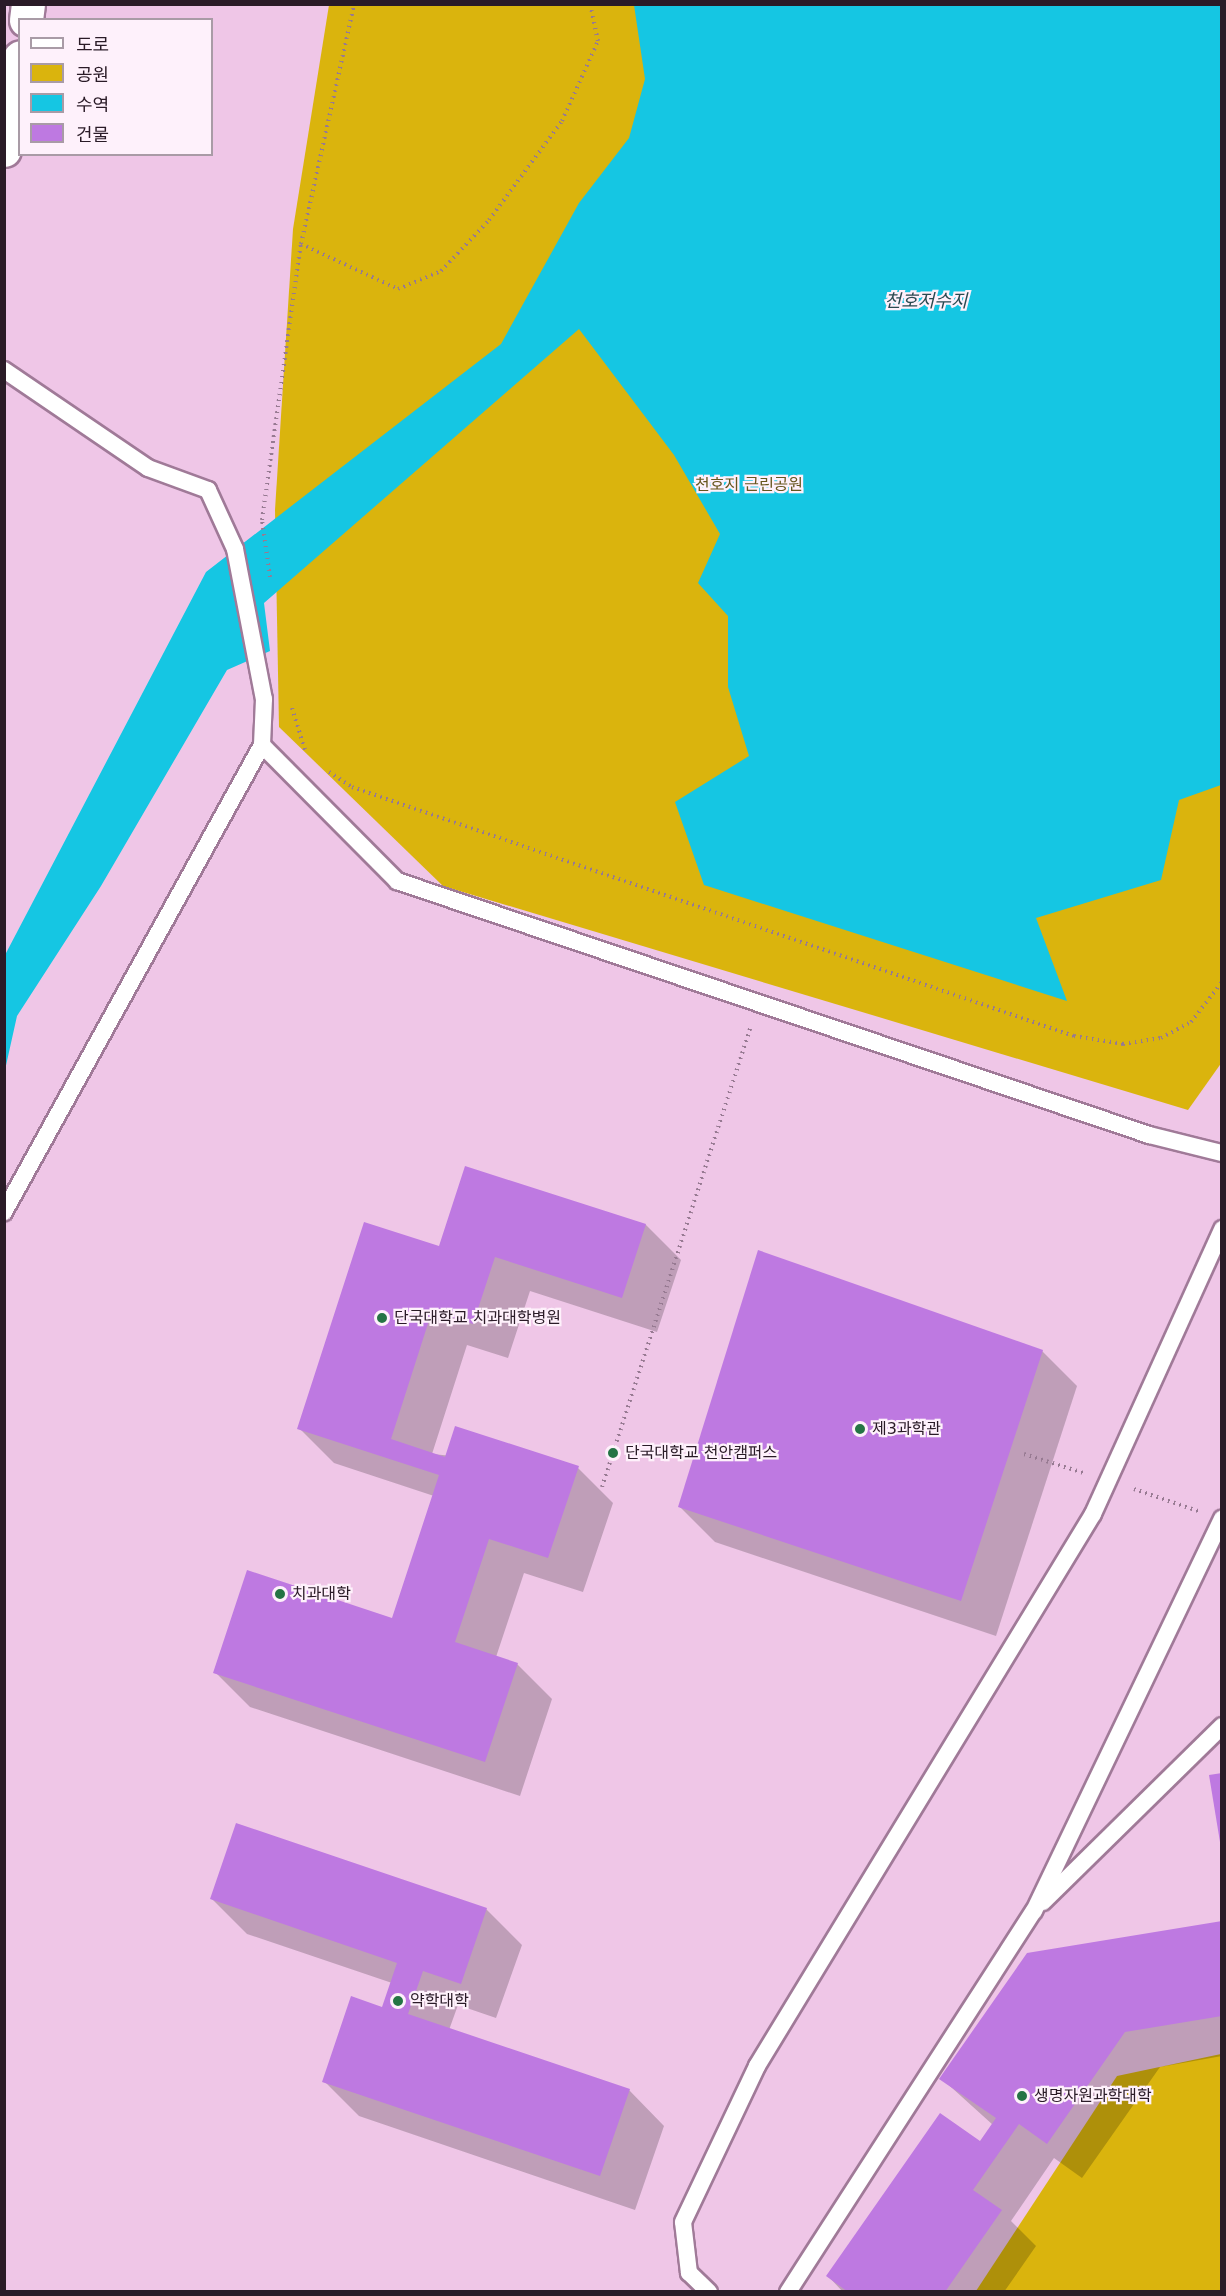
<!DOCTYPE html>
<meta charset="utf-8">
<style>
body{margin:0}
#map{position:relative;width:1226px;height:2296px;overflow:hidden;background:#efc6e7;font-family:"DejaVu Sans","Noto Sans KR",sans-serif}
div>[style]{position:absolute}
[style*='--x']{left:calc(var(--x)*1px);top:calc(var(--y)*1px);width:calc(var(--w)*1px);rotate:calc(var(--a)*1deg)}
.green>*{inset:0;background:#dab40d}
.water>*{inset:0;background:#15c6e3}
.shadow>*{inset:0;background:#0003}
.building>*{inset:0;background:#be79e1}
.path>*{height:4px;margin-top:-2px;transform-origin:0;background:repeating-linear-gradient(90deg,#977a92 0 1.5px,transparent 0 6px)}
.roads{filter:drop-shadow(2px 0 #a07a98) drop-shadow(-2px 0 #a07a98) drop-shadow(0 2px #a07a98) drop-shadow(0 -2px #a07a98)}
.service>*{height:16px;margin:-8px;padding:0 8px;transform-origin:8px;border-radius:8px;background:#fff}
.tertiary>*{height:33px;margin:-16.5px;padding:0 16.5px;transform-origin:16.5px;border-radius:16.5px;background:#fff}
.dots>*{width:16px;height:16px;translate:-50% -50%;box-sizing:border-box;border:3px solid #fef1fb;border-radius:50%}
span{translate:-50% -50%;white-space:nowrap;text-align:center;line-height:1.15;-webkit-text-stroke:4.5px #fef1fb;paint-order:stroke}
.park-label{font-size:16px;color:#66561e}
.poi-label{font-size:16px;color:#2a1b27}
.left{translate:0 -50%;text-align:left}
.water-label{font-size:18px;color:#2a4950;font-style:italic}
.frame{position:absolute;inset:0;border:6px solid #2a1b27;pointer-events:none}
.legend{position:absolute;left:18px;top:18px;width:195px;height:138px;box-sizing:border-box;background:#fef1fb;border:2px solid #a99ba6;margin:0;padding:8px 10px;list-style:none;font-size:18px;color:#2a1b27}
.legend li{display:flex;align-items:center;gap:12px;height:30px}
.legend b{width:30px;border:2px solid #a99ba6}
</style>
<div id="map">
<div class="green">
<i style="clip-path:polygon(329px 5px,1221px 5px,1222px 1062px,1188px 1110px,443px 886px,279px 727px,275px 510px,293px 229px)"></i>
<i style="clip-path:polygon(1221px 2054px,1221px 2291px,976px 2291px,1117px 2076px)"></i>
</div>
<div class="water">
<i style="clip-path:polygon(634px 5px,1221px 5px,1221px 785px,1179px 800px,1161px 880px,1036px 918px,1067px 1001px,704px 885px,675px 802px,749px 756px,728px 687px,728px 616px,698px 583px,720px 534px,674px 455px,579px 329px,264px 603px,270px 651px,227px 670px,101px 886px,17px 1016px,5px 1070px,5px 955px,206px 572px,501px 344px,579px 203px,629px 138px,645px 79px)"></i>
</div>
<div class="shadow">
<i style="clip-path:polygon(466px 1168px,646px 1225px,681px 1260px,657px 1332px,530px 1291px,508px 1358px,467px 1345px,432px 1454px,578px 1468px,613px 1503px,583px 1592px,524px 1573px,496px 1657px,517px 1664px,552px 1699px,520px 1796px,250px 1707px,215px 1672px,393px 1619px,434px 1496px,334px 1463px,299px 1428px,440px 1248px)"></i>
<i style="clip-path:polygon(1042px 1351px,1077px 1386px,996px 1636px,715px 1542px,680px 1507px)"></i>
<i style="clip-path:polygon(212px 1899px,486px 1909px,522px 1945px,496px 2018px,458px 2005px,449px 2030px,629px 2090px,664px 2126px,635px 2210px,359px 2116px,324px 2081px,383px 2008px,392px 1983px,247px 1934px)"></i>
<i style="clip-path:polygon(1222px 1922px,1222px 2056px,1160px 2067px,1082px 2178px,1054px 2158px,1011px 2221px,1036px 2246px,1004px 2292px,843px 2292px,828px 2276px,981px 2143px,993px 2125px,941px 2078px)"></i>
</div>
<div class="building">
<i style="clip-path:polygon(465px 1166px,646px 1224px,622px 1298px,495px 1257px,473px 1324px,432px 1311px,391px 1439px,445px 1457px,455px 1426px,579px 1466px,548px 1558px,489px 1539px,455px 1642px,518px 1663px,485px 1762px,213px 1673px,247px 1570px,392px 1618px,439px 1475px,297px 1429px,364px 1222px,439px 1246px)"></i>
<i style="clip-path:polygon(758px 1250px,1043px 1350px,961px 1601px,678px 1507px)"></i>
<i style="clip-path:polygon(1222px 1773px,1222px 1842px,1220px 1842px,1209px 1775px)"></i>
<i style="clip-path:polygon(236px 1823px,487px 1908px,461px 1984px,423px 1971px,408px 2014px,630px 2089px,600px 2176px,322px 2082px,351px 1996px,382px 2007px,397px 1963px,210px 1899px)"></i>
<i style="clip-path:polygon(1222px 1921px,1222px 2016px,1125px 2032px,1047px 2144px,1019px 2124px,973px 2190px,1002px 2210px,945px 2292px,848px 2292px,826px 2276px,940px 2113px,980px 2141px,996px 2118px,939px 2079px,1027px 1953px)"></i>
</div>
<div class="path">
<i style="--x:301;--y:244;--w:107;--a:24.9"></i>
<i style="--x:398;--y:289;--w:47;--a:-22.7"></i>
<i style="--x:441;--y:271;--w:70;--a:-46.7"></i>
<i style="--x:489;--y:220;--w:123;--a:-53.6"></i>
<i style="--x:562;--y:121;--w:88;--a:-65.8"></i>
<i style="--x:598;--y:41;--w:38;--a:-102"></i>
<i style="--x:270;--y:577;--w:58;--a:-98"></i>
<i style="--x:262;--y:520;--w:279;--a:-82"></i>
<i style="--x:301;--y:244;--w:246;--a:-77.5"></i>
<i style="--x:292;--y:708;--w:44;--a:72.8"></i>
<i style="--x:329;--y:772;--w:27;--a:33"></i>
<i style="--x:352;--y:787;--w:764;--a:19.03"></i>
<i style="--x:1074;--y:1036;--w:50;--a:9.3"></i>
<i style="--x:1123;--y:1044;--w:38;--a:-9"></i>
<i style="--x:1161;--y:1038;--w:34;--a:-28"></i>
<i style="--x:1191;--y:1022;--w:51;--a:-52.2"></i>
<i style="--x:1024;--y:1454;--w:63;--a:17.6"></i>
<i style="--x:602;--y:1487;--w:482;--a:-72.1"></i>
<i style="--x:1134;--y:1489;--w:68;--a:19"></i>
</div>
<div class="roads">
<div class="service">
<i style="--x:4;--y:370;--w:174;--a:34.2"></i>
<i style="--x:148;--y:468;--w:64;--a:20.1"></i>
<i style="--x:208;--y:490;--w:65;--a:65.4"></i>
<i style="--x:235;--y:549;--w:153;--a:79.1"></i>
<i style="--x:264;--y:699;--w:46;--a:92.5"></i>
<i style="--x:262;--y:745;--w:534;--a:118.92"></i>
<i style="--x:262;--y:745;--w:192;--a:45.2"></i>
<i style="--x:397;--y:881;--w:794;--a:18.66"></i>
<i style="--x:1149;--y:1135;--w:75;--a:13.9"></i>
<i style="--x:1043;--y:1902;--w:251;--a:-44.5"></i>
<i style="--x:709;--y:2292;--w:28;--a:-136"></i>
<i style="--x:689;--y:2273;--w:51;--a:-96.7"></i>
<i style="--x:683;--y:2222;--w:173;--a:-64.6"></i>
<i style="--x:757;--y:2066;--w:646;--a:-58.67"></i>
<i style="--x:1093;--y:1514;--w:313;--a:-65.6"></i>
<i style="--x:788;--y:2292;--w:454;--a:-57.2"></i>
<i style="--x:1034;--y:1911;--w:435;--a:-64.4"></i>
</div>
<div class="tertiary">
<i style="--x:26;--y:20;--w:16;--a:-83"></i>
<i style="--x:4;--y:150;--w:94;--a:-80.2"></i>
</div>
</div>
<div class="dots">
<i style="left:382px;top:1318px;background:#257445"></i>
<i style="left:860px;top:1429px;background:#257445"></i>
<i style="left:613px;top:1453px;background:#257445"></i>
<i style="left:280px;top:1594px;background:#257445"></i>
<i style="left:398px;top:2001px;background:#257445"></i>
<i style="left:1022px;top:2096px;background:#257445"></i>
</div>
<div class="park-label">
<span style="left:749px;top:485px">천호지 근린공원</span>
</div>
<div class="poi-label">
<span class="left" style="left:394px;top:1318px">단국대학교 치과대학병원</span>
<span class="left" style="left:872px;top:1429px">제3과학관</span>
<span class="left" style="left:625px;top:1453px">단국대학교 천안캠퍼스</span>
<span class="left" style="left:292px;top:1594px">치과대학</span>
<span class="left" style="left:410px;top:2001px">약학대학</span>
<span class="left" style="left:1034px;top:2096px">생명자원과학대학</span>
</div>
<div class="water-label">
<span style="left:926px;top:301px">천호저수지</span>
</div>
<div class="frame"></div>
<ul class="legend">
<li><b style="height:8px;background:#fff"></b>도로</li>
<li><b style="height:16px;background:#dab40d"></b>공원</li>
<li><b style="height:16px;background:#15c6e3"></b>수역</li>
<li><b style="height:16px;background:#be79e1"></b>건물</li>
</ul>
</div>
